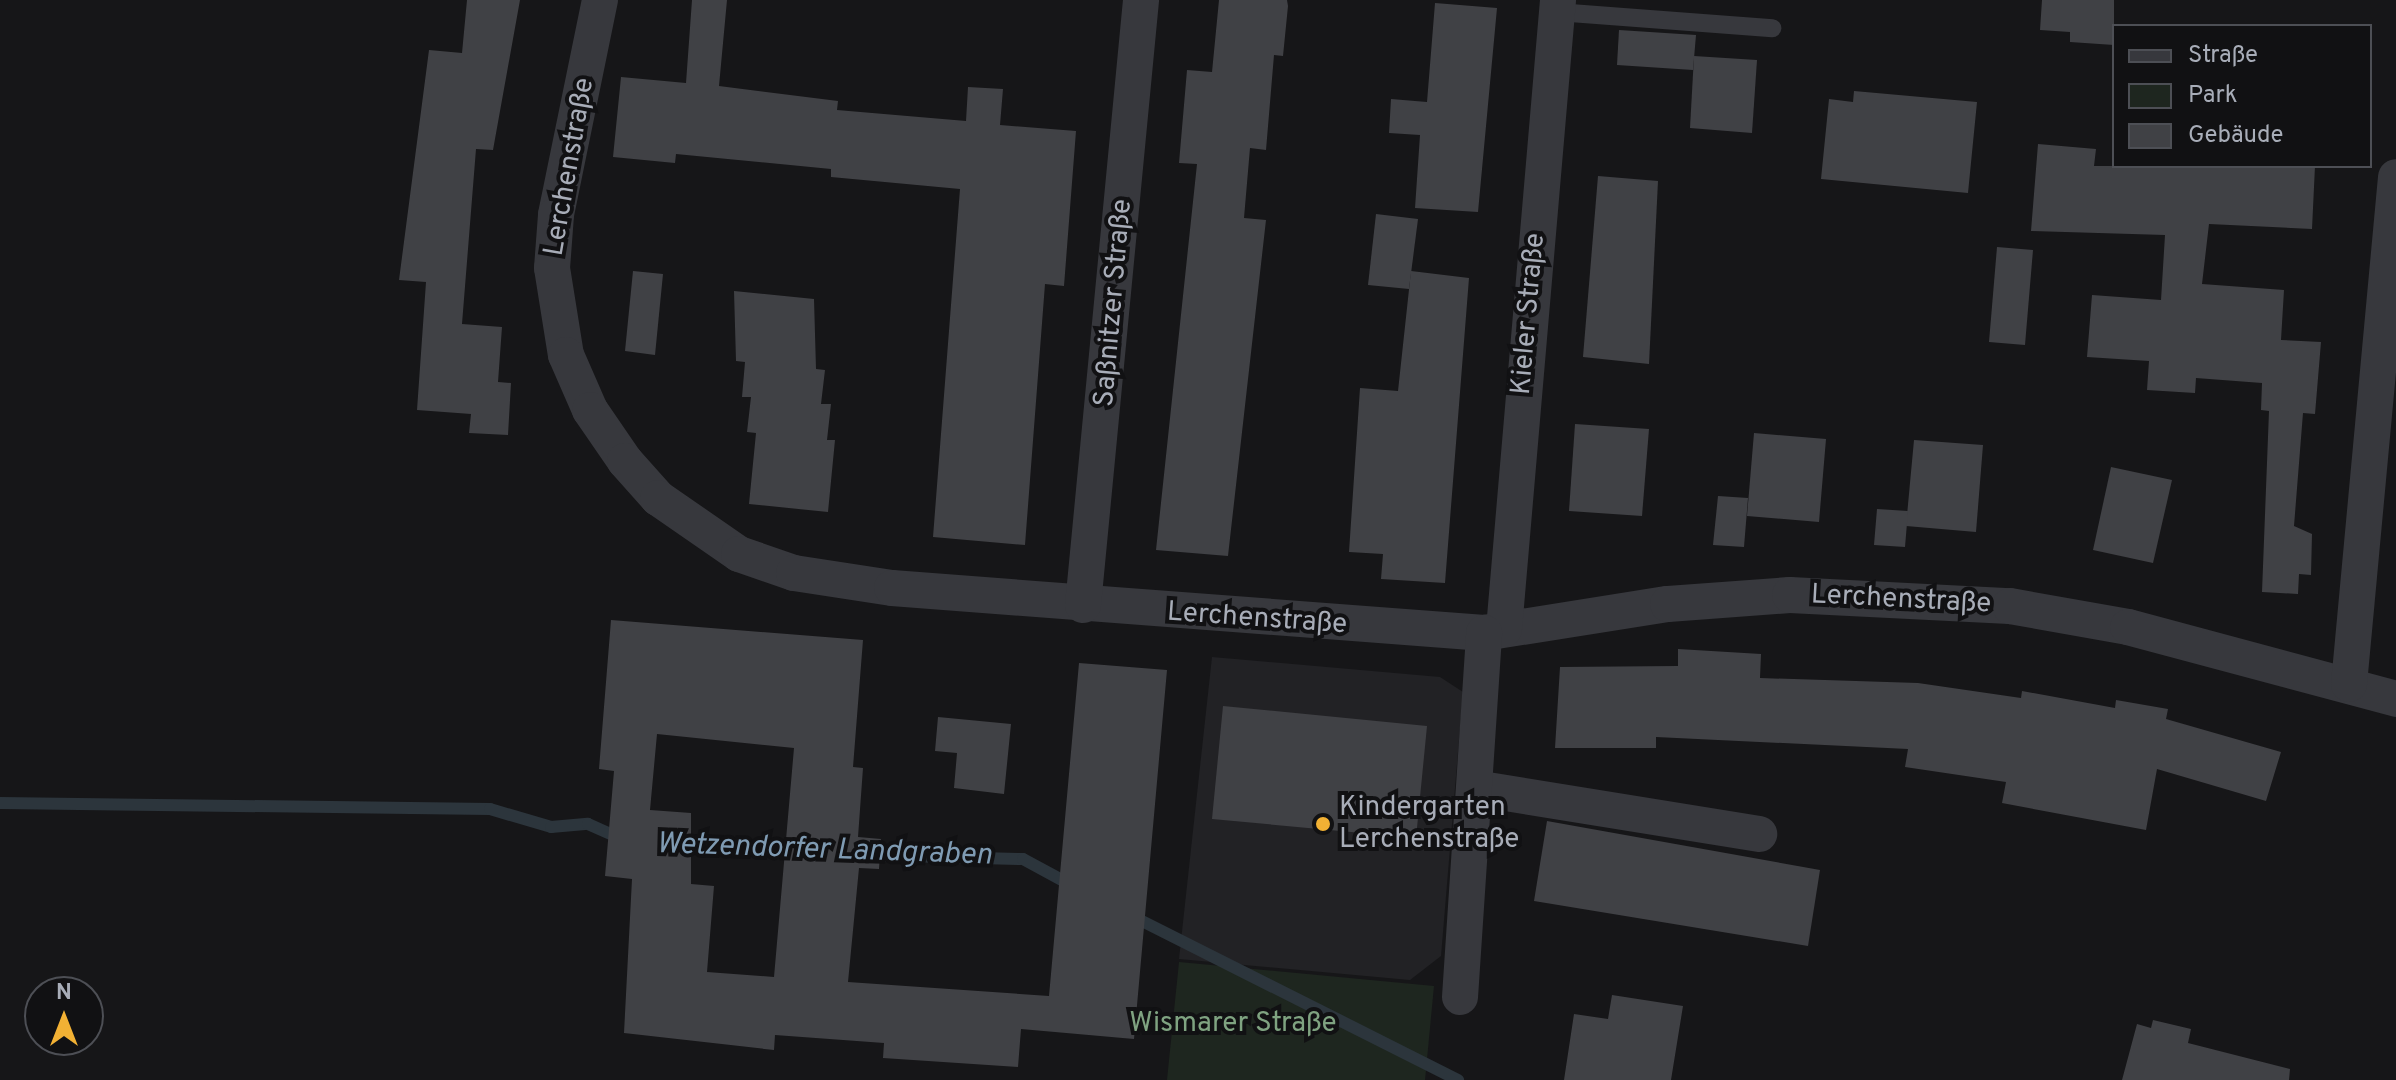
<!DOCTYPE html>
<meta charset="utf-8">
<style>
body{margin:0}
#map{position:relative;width:2396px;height:1080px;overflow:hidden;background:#161618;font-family:Overpass,sans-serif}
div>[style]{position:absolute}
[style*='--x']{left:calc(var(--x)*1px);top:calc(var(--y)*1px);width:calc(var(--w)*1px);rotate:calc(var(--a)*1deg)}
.built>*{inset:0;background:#222225}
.green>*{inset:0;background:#1e261f}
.stream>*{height:12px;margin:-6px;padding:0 6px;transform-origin:6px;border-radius:6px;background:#2c353c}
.building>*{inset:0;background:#404145}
.service>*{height:18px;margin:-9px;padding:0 9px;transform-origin:9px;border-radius:9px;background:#37383d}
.minor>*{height:36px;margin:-18px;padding:0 18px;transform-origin:18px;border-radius:18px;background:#37383d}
.dots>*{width:22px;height:22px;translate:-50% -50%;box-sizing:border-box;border:4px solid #111113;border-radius:50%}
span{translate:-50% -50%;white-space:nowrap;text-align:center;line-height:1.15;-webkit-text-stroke:8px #111113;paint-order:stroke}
.street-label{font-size:28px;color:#a8adb8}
.poi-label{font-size:28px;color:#a8adb8}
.left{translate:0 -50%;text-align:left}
.park-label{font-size:28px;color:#7fa381}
.water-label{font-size:30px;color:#7f9bb3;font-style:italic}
.legend{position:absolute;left:2112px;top:24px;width:260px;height:144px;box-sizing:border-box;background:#111113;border:2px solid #4d4f55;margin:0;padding:10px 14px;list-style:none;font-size:24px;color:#a8adb8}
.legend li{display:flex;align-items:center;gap:16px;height:40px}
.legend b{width:40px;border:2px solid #4d4f55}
.north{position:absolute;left:24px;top:976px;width:80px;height:80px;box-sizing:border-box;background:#111113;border:2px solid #4d4f55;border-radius:50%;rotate:0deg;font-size:22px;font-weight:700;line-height:32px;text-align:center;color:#a8adb8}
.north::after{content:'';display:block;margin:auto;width:28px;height:36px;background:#f2b134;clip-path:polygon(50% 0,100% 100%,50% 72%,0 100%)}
</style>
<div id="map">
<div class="built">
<i style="clip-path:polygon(1212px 657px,1440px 677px,1463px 692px,1441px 956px,1410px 980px,1179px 959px)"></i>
</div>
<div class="green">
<i style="clip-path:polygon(1179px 962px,1434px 986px,1425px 1080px,1167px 1080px)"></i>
</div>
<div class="stream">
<i style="--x:0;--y:803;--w:490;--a:0.7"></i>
<i style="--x:490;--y:809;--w:64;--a:16.4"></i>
<i style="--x:551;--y:827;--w:37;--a:-5"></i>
<i style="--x:588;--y:824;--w:36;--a:24"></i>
<i style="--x:675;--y:847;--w:125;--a:2.3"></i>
<i style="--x:866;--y:855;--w:157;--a:1.5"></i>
<i style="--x:1023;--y:859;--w:57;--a:28.4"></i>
<i style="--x:1132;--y:916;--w:365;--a:26.7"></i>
</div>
<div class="building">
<i style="clip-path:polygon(467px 0,520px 0,493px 150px,476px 149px,462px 324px,502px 327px,498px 382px,511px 383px,508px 435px,469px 433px,471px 414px,417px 410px,426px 282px,399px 280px,429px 50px,462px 53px)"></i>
<i style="clip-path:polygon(692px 0,727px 0,719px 86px,838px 101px,837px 110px,966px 121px,968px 87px,1003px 89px,1000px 125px,1076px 131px,1064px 286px,1045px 284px,1025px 545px,933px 537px,960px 189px,831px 177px,831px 169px,676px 154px,675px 163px,613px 157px,621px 77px,686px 83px)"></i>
<i style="clip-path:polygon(1219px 0,1287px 0,1288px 6px,1283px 56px,1274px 55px,1266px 150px,1250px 148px,1244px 218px,1266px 220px,1228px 556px,1156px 550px,1197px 164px,1179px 163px,1187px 70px,1212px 72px)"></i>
<i style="clip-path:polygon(2042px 0,2114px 0,2114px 45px,2070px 42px,2070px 32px,2040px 30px)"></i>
<i style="clip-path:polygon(1435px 3px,1497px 8px,1478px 212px,1415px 208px,1420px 135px,1389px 133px,1391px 99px,1427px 102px)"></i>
<i style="clip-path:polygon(1619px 30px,1696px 35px,1693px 70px,1617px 65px)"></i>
<i style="clip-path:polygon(1694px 56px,1757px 60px,1752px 133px,1690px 128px)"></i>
<i style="clip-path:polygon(1854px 91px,1977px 102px,1968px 193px,1821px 179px,1829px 99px,1853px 102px)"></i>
<i style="clip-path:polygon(2038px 144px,2096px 149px,2094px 166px,2315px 166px,2312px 229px,2209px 224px,2202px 284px,2284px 290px,2281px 340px,2321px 342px,2315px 414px,2303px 413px,2294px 526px,2312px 534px,2311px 575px,2299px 574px,2298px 594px,2262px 592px,2269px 411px,2261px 410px,2262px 383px,2196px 378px,2195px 393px,2147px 390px,2149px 361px,2087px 357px,2092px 295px,2161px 300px,2165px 235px,2031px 231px)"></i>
<i style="clip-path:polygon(1598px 176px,1658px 181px,1649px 364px,1583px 357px)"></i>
<i style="clip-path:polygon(1376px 214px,1418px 219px,1409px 289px,1368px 285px)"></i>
<i style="clip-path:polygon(1997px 247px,2033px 250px,2025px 345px,1989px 342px)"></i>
<i style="clip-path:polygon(633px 271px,663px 274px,655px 355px,625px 351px)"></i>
<i style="clip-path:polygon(1411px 271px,1469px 278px,1445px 583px,1381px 579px,1383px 554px,1349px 552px,1360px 388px,1398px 391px)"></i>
<i style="clip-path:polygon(734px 291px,814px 299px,816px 369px,825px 370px,821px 404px,831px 404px,827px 440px,835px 440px,828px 512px,749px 504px,756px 433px,747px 432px,751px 397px,742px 397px,745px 362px,736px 361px)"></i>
<i style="clip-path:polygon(1575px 424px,1649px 429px,1642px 516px,1569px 511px)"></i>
<i style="clip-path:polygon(1754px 433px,1826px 439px,1819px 522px,1747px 516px)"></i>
<i style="clip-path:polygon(1914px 440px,1983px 445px,1976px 532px,1906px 526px)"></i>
<i style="clip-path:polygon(2111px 467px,2172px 480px,2153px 563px,2093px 550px)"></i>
<i style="clip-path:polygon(1718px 496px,1748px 498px,1744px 547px,1713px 545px)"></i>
<i style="clip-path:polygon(1877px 509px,1908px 511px,1905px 547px,1874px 545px)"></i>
<i style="clip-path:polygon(evenodd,611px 620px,863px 640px,853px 767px,863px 768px,858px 837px,881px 839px,879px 869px,859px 868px,848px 982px,1049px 996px,1079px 663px,1167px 670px,1134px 1039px,1021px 1029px,1018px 1067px,883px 1058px,884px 1043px,775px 1035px,774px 1050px,624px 1033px,632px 879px,605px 876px,614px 771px,599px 769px,611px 620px,657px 734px,794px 748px,774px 977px,707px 972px,714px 886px,691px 884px,691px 813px,650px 810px,657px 734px)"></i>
<i style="clip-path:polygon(1678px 649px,1761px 654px,1760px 678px,1918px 683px,2021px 698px,2022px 691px,2115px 708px,2116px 700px,2168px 709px,2166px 719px,2281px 752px,2266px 801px,2157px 769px,2146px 830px,2002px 803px,2006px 782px,1905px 767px,1908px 749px,1656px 737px,1656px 748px,1555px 748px,1560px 667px,1678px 666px)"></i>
<i style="clip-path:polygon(1223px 706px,1427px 726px,1416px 838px,1212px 819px)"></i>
<i style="clip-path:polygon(938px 717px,1011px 724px,1004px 794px,954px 788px,957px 753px,935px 751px)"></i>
<i style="clip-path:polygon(1547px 821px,1820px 870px,1808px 946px,1534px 901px)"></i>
<i style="clip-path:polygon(1612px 995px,1683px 1006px,1671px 1080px,1564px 1080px,1574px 1014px,1608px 1019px)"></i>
<i style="clip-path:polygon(2153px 1020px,2191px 1029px,2188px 1043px,2290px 1069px,2289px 1080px,2122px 1080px,2137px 1024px,2151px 1028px)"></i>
</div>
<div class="service">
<i style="--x:1557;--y:12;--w:216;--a:4.3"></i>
</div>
<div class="minor">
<i style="--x:600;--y:0;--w:219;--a:101.6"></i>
<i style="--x:556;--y:215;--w:53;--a:94.3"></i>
<i style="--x:552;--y:268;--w:88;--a:80.9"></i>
<i style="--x:566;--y:355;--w:60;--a:66.4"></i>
<i style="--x:590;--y:410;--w:62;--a:55.5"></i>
<i style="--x:625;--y:461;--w:50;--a:48.3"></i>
<i style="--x:658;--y:498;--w:98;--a:34.7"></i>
<i style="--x:739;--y:554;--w:58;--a:19.1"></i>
<i style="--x:794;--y:573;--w:99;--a:8.7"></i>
<i style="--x:892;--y:588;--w:594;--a:4.35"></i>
<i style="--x:1484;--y:633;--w:186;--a:-9"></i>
<i style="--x:1668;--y:604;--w:122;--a:-4.2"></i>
<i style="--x:1790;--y:595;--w:220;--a:2.9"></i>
<i style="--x:2010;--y:606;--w:120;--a:10.1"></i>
<i style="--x:2128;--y:627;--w:278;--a:15"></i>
<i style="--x:1083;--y:605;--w:608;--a:-84.52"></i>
<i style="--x:1504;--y:629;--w:631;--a:-85.09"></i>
<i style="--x:2349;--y:684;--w:509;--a:-84.7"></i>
<i style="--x:1475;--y:788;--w:288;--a:9.2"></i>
<i style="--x:1460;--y:997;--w:365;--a:-86.2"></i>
</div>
<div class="dots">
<i style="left:1323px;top:824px;background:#f2b134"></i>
</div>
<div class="street-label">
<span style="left:570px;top:167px;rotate:-80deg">Lerchenstraße</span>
<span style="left:1114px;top:303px;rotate:-85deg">Saßnitzer Straße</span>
<span style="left:1529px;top:314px;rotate:-85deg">Kieler Straße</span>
<span style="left:1901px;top:600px;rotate:3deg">Lerchenstraße</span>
<span style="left:1257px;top:619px;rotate:4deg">Lerchenstraße</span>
</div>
<div class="poi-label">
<span class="left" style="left:1339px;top:824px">Kindergarten<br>Lerchenstraße</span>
</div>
<div class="park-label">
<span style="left:1233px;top:1024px">Wismarer Straße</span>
</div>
<div class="water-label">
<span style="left:824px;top:851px;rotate:2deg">Wetzendorfer Landgraben</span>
</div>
<ul class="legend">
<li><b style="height:10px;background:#37383d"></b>Straße</li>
<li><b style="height:22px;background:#1e261f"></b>Park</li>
<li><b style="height:22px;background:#404145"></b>Gebäude</li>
</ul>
<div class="north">N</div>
</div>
